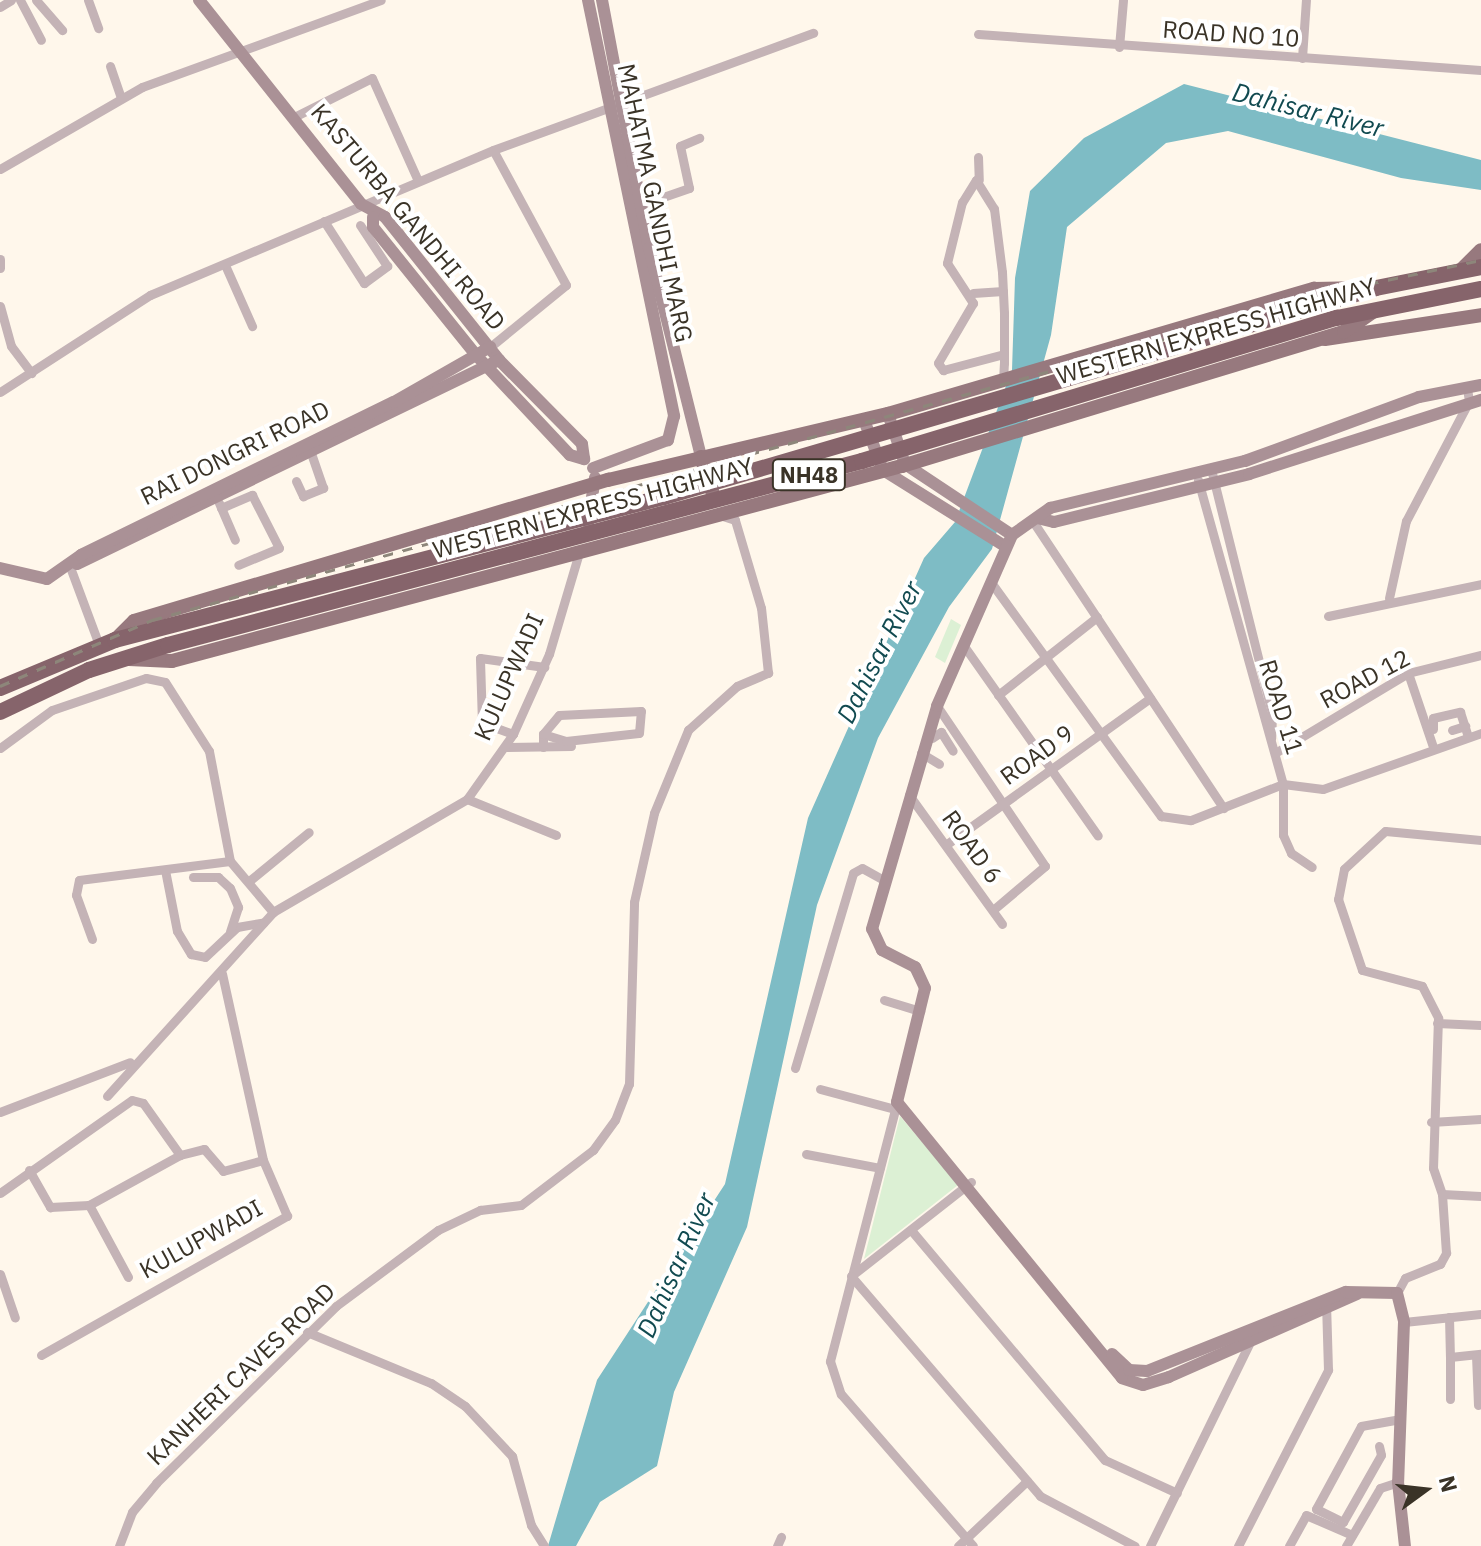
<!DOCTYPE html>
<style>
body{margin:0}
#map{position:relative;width:1481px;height:1546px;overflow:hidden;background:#fff7eb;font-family:"IBM Plex Sans",sans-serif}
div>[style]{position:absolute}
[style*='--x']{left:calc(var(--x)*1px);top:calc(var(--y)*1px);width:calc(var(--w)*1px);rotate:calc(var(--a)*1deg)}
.green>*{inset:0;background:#dcf0d4}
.water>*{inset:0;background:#7ebcc5}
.street>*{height:9px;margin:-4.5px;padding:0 4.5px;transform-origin:4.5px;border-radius:4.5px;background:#c4b3b6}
.secondary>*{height:12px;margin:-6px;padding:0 6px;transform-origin:6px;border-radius:6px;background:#aa9196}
.primary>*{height:14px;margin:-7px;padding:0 7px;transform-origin:7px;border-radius:7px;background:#97797e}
.highway>*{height:16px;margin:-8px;padding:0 8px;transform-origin:8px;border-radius:8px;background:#86646b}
.rail>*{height:3px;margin-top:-1.5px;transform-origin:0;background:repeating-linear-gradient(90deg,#8d867a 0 10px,transparent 0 20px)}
span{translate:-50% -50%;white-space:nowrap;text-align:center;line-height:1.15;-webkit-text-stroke:8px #fff;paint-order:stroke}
.shield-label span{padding:2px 6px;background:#fff;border:2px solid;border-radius:6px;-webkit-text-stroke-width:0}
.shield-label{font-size:22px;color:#3a3327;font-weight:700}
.street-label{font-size:24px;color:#3a3327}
.water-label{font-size:26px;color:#114a50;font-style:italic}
.north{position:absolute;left:1385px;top:1450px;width:80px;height:80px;-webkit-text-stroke:6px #fff;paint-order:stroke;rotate:75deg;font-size:22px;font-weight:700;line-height:32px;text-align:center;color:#3a3327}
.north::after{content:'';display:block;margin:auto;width:28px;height:36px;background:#3a3327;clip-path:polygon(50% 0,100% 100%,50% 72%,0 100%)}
</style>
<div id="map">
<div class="green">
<i style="clip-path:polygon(951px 619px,961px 625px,945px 663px,935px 657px)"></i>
<i style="clip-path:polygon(900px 1116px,958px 1185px,864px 1259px)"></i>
</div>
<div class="water">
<i style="clip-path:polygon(1184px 84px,1481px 160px,1481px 190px,1401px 178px,1228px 131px,1166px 143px,1067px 227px,1051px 335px,992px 549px,949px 607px,878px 738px,817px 905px,747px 1227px,674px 1392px,657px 1466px,600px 1502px,576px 1546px,548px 1546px,597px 1380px,725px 1184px,808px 818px,924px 558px,955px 522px,1012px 370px,1015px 278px,1030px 191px,1084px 138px)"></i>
</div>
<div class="street">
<i style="--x:20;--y:0;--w:45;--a:62.3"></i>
<i style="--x:36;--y:0;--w:40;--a:49"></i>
<i style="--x:88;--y:0;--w:30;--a:70"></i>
<i style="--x:0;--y:7;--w:13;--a:-32"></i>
<i style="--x:978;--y:34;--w:504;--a:4.09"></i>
<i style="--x:1119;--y:47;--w:47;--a:-85.1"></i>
<i style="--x:1302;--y:58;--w:58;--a:-86.1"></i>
<i style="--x:110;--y:66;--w:34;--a:71"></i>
<i style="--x:294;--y:117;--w:87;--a:-26.6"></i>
<i style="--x:372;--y:78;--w:113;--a:65.9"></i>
<i style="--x:978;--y:157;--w:23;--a:88"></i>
<i style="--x:0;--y:169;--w:164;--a:-30"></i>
<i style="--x:142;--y:87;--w:254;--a:-20"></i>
<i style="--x:640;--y:205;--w:52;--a:-19.1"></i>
<i style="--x:689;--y:188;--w:43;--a:-102.1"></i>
<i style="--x:680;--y:146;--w:21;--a:-23"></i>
<i style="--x:324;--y:221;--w:74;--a:57.2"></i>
<i style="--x:364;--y:283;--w:29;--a:-36"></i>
<i style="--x:387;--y:266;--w:49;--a:-123.4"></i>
<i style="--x:0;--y:259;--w:9;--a:90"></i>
<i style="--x:225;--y:265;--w:67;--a:66.1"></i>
<i style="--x:973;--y:293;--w:30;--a:-4"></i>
<i style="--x:0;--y:306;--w:41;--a:74.6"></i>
<i style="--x:11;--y:346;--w:34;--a:53"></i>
<i style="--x:490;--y:347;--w:98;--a:-39.2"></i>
<i style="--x:566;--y:285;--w:153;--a:-118.4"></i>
<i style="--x:1003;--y:381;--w:18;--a:-87"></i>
<i style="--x:1004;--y:363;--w:50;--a:-90"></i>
<i style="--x:1004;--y:313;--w:41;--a:-92.8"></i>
<i style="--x:1002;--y:272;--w:64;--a:-97.2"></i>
<i style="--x:994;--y:209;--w:34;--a:-122"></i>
<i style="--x:976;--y:180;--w:26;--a:122"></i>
<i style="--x:962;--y:202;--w:63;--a:103.8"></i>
<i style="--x:947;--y:263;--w:48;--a:57"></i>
<i style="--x:973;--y:303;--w:69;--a:120.3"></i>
<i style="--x:938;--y:363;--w:9;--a:54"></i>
<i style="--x:943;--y:370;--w:63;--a:-14.7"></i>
<i style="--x:0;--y:392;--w:179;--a:-32.9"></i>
<i style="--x:150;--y:295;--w:372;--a:-22.9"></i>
<i style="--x:493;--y:150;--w:341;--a:-20.1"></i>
<i style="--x:1211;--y:469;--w:252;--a:76"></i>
<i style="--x:1272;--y:714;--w:24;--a:92"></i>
<i style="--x:1198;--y:480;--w:316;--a:74.4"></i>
<i style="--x:1283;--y:784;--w:51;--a:90"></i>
<i style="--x:1283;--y:835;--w:20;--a:66"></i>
<i style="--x:1291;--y:853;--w:25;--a:34"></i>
<i style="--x:296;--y:481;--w:17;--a:65"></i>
<i style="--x:303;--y:496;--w:22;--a:-22"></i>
<i style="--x:323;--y:488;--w:37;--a:-109"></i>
<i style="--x:219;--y:503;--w:40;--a:66.6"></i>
<i style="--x:221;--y:508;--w:34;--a:-23"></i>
<i style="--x:252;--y:495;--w:59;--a:63"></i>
<i style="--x:279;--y:548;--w:44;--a:157.5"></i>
<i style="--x:1032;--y:520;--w:346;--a:56.4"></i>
<i style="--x:70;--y:567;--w:83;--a:69.6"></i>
<i style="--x:990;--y:581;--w:291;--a:54"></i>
<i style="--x:1161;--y:816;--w:30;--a:8"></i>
<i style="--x:1191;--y:820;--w:99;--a:-21.4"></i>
<i style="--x:1389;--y:598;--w:79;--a:-77.6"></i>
<i style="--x:1406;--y:521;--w:136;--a:-62.3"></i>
<i style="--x:1469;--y:401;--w:13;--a:-99"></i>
<i style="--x:1328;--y:616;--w:156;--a:-11.8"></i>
<i style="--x:964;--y:646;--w:232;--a:54.8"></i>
<i style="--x:1408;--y:673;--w:78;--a:71.3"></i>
<i style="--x:998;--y:695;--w:126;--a:-38.2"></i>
<i style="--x:937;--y:706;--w:193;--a:56"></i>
<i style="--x:1045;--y:866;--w:68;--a:139.8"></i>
<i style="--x:1433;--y:729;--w:11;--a:-90"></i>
<i style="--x:1433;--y:718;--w:28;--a:-13"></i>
<i style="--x:1460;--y:712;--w:25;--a:72"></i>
<i style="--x:1452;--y:730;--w:14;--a:-17"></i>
<i style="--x:513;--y:734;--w:33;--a:-160"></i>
<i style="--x:482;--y:723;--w:65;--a:-91.8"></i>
<i style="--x:480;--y:658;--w:65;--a:8"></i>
<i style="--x:932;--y:738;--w:11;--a:-34"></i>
<i style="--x:941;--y:732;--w:22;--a:58"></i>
<i style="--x:507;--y:747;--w:64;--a:-0.9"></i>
<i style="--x:543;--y:747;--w:13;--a:-90"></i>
<i style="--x:543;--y:734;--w:24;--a:17"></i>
<i style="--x:566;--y:741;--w:73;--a:-6.3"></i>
<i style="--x:639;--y:733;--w:22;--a:-85"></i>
<i style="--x:641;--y:711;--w:82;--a:177.2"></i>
<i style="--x:559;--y:715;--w:25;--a:130"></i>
<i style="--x:0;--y:748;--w:64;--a:-36.2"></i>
<i style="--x:52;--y:710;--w:99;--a:-18.8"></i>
<i style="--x:146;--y:678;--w:19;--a:12"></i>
<i style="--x:165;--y:682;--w:82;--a:57.5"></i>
<i style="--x:209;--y:751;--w:112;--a:79.2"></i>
<i style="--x:230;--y:861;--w:67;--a:49.9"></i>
<i style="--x:921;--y:753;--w:21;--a:31"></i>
<i style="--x:1275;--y:753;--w:155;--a:-31"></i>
<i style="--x:1408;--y:673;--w:75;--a:-13.9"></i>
<i style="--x:1283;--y:784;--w:40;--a:7.1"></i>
<i style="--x:1323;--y:789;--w:168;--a:-19.5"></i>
<i style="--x:909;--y:795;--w:159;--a:54.2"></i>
<i style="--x:467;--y:799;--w:96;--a:22"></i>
<i style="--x:1481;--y:840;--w:96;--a:-174.6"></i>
<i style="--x:1385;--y:831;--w:56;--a:137.2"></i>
<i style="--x:1344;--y:869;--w:31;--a:101"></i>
<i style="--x:1338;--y:899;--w:75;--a:71.3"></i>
<i style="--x:1362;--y:970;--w:62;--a:14.9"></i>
<i style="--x:1422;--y:986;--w:36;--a:63"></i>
<i style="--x:1438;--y:1018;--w:150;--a:91.9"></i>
<i style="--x:1433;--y:1168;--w:28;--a:71"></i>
<i style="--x:1442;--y:1194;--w:39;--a:3"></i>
<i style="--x:947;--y:844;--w:250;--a:-35.7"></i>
<i style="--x:165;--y:870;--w:62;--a:78.9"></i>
<i style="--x:177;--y:931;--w:27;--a:59"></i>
<i style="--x:191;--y:954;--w:14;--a:12"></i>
<i style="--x:205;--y:957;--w:44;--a:-43.2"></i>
<i style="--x:237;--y:927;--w:27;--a:-10"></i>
<i style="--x:193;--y:877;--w:25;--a:0"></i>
<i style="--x:218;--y:877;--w:16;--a:43"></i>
<i style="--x:230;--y:888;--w:21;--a:67"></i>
<i style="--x:238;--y:907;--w:26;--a:108"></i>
<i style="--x:249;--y:881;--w:77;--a:-39.2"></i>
<i style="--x:92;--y:939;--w:47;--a:-110"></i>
<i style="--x:76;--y:895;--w:15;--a:-79"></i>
<i style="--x:79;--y:880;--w:152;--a:-7.2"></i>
<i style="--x:884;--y:1000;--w:38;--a:17"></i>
<i style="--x:1437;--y:1023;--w:44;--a:2.6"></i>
<i style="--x:795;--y:1068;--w:203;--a:-73.4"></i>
<i style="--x:853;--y:873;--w:10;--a:-29"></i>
<i style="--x:862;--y:868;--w:25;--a:29"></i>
<i style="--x:820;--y:1089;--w:78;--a:14.9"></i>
<i style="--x:107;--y:1096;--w:248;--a:-47.9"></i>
<i style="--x:273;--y:912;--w:225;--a:-30.2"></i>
<i style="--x:467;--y:799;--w:80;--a:-54.7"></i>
<i style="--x:513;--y:734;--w:88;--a:-65.8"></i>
<i style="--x:549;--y:654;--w:105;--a:-73.5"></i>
<i style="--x:897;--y:1102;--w:268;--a:104.5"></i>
<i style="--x:830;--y:1361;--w:35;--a:72"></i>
<i style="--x:841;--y:1394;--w:201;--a:49"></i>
<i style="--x:0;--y:1112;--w:139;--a:-21"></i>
<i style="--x:1431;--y:1122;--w:50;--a:-3.4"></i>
<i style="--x:806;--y:1154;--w:75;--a:10.7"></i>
<i style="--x:29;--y:1170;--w:43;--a:60.4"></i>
<i style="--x:50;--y:1207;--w:39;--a:-3"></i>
<i style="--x:971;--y:1182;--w:152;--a:141.9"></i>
<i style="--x:851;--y:1276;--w:290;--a:49.3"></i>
<i style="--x:1040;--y:1496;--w:107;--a:27.8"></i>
<i style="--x:0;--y:1193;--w:161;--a:-35.2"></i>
<i style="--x:132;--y:1100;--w:11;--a:15"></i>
<i style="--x:143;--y:1103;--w:64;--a:54.6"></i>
<i style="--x:180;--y:1155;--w:25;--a:-14"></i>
<i style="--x:204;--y:1149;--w:29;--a:49"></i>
<i style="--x:223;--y:1171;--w:41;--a:-15.4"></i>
<i style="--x:911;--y:1230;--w:301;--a:49.9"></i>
<i style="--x:1105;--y:1460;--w:79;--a:24.6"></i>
<i style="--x:0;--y:1274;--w:46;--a:71.2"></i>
<i style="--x:128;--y:1277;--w:82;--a:-118.4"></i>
<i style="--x:89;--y:1205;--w:104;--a:-28.8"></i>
<i style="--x:1397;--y:1293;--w:17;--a:-62"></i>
<i style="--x:1405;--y:1278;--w:38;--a:-22"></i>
<i style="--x:1440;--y:1264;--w:13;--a:-61"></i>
<i style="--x:1446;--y:1253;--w:59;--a:-93.9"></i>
<i style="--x:1449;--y:1317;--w:40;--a:88.6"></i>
<i style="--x:1450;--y:1357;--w:31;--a:-6"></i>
<i style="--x:1404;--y:1322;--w:77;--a:-5.9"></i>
<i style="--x:307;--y:1332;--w:134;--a:22.4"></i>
<i style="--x:431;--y:1383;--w:41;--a:34.1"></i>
<i style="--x:465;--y:1406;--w:69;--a:46.8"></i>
<i style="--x:512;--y:1456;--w:72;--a:74.6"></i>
<i style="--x:531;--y:1525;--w:25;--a:58"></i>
<i style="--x:41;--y:1355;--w:283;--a:-29.5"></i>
<i style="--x:287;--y:1216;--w:61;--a:-113.2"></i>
<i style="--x:263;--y:1160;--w:191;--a:-102.4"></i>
<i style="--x:1476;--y:1355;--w:50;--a:87.7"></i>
<i style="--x:1450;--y:1399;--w:42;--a:-90"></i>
<i style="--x:1379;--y:1446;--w:9;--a:77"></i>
<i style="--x:1381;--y:1455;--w:77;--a:119.6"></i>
<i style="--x:1343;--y:1522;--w:30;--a:-154"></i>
<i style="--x:1316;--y:1509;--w:94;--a:-61.5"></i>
<i style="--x:1361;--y:1426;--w:40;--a:-10"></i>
<i style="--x:119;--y:1546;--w:36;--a:-69"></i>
<i style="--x:132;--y:1512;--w:38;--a:-50"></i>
<i style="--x:156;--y:1483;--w:252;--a:-44.5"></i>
<i style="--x:336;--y:1306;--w:127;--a:-36.7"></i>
<i style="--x:438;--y:1230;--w:47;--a:-25.5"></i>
<i style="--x:480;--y:1210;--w:41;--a:-7"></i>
<i style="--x:521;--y:1205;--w:91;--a:-37.4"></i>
<i style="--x:593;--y:1150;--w:37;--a:-54"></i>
<i style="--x:615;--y:1120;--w:39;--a:-69"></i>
<i style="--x:629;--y:1084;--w:182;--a:-88.4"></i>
<i style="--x:634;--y:902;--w:91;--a:-77.3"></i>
<i style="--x:654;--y:813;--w:90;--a:-67.7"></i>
<i style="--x:688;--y:730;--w:66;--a:-41.9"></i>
<i style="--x:737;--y:686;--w:34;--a:-23"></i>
<i style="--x:768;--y:673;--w:65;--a:-96.1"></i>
<i style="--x:761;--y:608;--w:92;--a:-106.5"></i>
<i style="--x:735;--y:520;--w:13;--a:-162"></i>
<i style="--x:777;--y:1546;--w:10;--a:-66"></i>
<i style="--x:958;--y:1546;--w:95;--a:-43.3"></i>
<i style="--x:1150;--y:1546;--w:232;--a:-63.9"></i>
<i style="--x:1238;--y:1546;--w:198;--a:-62.9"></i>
<i style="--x:1328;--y:1370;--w:67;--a:-91.7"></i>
<i style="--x:1289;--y:1546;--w:35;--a:-61"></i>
<i style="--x:1306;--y:1515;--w:50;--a:23.5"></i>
<i style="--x:1346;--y:1546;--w:67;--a:-59.6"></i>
<i style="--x:1380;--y:1488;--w:19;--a:-18"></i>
</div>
<div class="secondary">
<i style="--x:199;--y:0;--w:260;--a:51.5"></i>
<i style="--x:361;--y:204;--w:27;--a:28"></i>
<i style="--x:385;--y:217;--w:183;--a:51.4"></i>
<i style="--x:499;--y:360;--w:118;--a:45.3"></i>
<i style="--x:582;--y:444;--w:15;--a:82"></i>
<i style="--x:588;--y:0;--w:425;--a:78.3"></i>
<i style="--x:674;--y:416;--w:25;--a:104"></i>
<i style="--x:668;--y:440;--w:80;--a:159.5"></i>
<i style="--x:602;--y:0;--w:252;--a:79.3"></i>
<i style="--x:649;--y:248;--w:215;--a:76"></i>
<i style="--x:373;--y:217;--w:10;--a:90"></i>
<i style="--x:373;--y:227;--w:164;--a:51.2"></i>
<i style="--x:476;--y:355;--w:137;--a:46.8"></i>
<i style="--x:570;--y:455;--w:15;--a:16"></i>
<i style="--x:888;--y:414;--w:53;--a:71.2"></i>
<i style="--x:905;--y:464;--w:128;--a:33.6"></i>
<i style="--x:864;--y:420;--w:53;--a:69.2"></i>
<i style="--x:883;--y:470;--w:142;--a:32"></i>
<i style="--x:1037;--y:518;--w:17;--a:13"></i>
<i style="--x:1054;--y:522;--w:201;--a:-13.8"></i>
<i style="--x:1249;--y:474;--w:244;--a:-17.7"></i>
<i style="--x:588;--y:523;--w:46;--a:-81.2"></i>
<i style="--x:77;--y:564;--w:469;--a:-25.8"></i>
<i style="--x:0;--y:568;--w:48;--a:13.2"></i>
<i style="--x:47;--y:579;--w:42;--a:-35.2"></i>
<i style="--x:81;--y:555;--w:348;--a:-26.1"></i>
<i style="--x:394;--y:402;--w:111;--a:-29.8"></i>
<i style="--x:1357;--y:1294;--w:206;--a:156.2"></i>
<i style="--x:1169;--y:1377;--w:27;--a:163"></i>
<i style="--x:1143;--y:1385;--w:22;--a:-162"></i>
<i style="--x:1122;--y:1378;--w:356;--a:-129.2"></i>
<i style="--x:897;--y:1102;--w:117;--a:-76.2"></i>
<i style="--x:925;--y:988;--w:23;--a:-115"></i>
<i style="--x:915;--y:967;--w:37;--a:-153"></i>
<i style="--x:882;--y:950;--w:23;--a:-115"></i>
<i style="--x:872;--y:929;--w:232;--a:-73.7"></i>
<i style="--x:937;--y:706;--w:187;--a:-66.3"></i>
<i style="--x:1012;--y:535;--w:47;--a:-35.4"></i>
<i style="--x:1050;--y:508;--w:201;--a:-13.6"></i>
<i style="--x:1245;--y:461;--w:185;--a:-20.2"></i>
<i style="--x:1419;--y:397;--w:63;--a:-11"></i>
<i style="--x:1112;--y:1354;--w:23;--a:43"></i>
<i style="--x:1129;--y:1370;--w:18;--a:3"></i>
<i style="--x:1147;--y:1371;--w:214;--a:-21.7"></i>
<i style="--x:1346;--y:1292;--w:51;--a:1.1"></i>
<i style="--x:1397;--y:1293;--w:30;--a:76"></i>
<i style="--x:1404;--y:1322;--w:160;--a:92.1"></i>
<i style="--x:1398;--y:1482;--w:64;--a:83.8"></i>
</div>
<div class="primary">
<i style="--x:1461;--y:270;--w:28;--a:-45"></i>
<i style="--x:1325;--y:339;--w:158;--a:-8.7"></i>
<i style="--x:701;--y:457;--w:39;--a:72"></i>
<i style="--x:115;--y:640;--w:27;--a:-45"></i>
<i style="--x:134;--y:621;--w:495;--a:-16.6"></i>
<i style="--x:608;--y:480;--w:288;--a:-13.3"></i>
<i style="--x:888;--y:414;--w:444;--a:-16.4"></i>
<i style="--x:1314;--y:289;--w:50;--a:-1.1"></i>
<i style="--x:129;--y:659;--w:43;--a:2.7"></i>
<i style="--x:172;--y:661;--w:756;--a:-14.96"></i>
<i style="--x:902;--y:466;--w:462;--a:-16.9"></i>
<i style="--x:1344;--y:332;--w:38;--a:-35"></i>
</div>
<div class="highway">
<i style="--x:0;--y:688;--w:125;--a:-22.7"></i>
<i style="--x:115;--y:640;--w:567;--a:-14.6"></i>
<i style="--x:664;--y:497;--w:742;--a:-16.36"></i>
<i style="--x:1376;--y:288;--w:107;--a:-11.3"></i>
<i style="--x:0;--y:712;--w:98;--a:-25.3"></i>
<i style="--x:89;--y:670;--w:83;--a:-17.6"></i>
<i style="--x:168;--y:645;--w:718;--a:-14.85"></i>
<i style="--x:862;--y:461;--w:496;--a:-16.8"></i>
<i style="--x:1337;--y:318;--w:147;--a:-11.4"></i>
</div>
<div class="rail">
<i style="--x:0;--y:686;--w:166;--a:-23.5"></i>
<i style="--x:152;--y:620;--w:1242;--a:-15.5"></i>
<i style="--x:1349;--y:288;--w:135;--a:-12"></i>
</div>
<div class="shield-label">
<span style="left:809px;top:475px">NH48</span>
</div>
<div class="street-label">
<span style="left:1231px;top:34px;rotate:4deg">ROAD NO 10</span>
<span style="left:655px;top:203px;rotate:78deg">MAHATMA GANDHI MARG</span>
<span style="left:408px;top:217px;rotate:50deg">KASTURBA GANDHI ROAD</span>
<span style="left:1216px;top:331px;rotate:-16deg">WESTERN EXPRESS HIGHWAY</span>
<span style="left:235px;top:453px;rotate:-26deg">RAI DONGRI ROAD</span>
<span style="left:593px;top:508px;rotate:-15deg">WESTERN EXPRESS HIGHWAY</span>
<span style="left:509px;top:677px;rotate:-66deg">KULUPWADI</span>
<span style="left:1365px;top:679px;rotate:-28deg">ROAD 12</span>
<span style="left:1281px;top:707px;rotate:73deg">ROAD 11</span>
<span style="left:1037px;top:755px;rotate:-36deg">ROAD 9</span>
<span style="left:972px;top:847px;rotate:54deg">ROAD 6</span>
<span style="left:201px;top:1239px;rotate:-29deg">KULUPWADI</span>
<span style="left:241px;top:1374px;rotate:-44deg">KANHERI CAVES ROAD</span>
</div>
<div class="water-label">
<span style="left:1308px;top:110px;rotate:14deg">Dahisar River</span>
<span style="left:879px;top:652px;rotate:-63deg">Dahisar River</span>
<span style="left:676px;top:1265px;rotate:-66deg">Dahisar River</span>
</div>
<div class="north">N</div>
</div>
